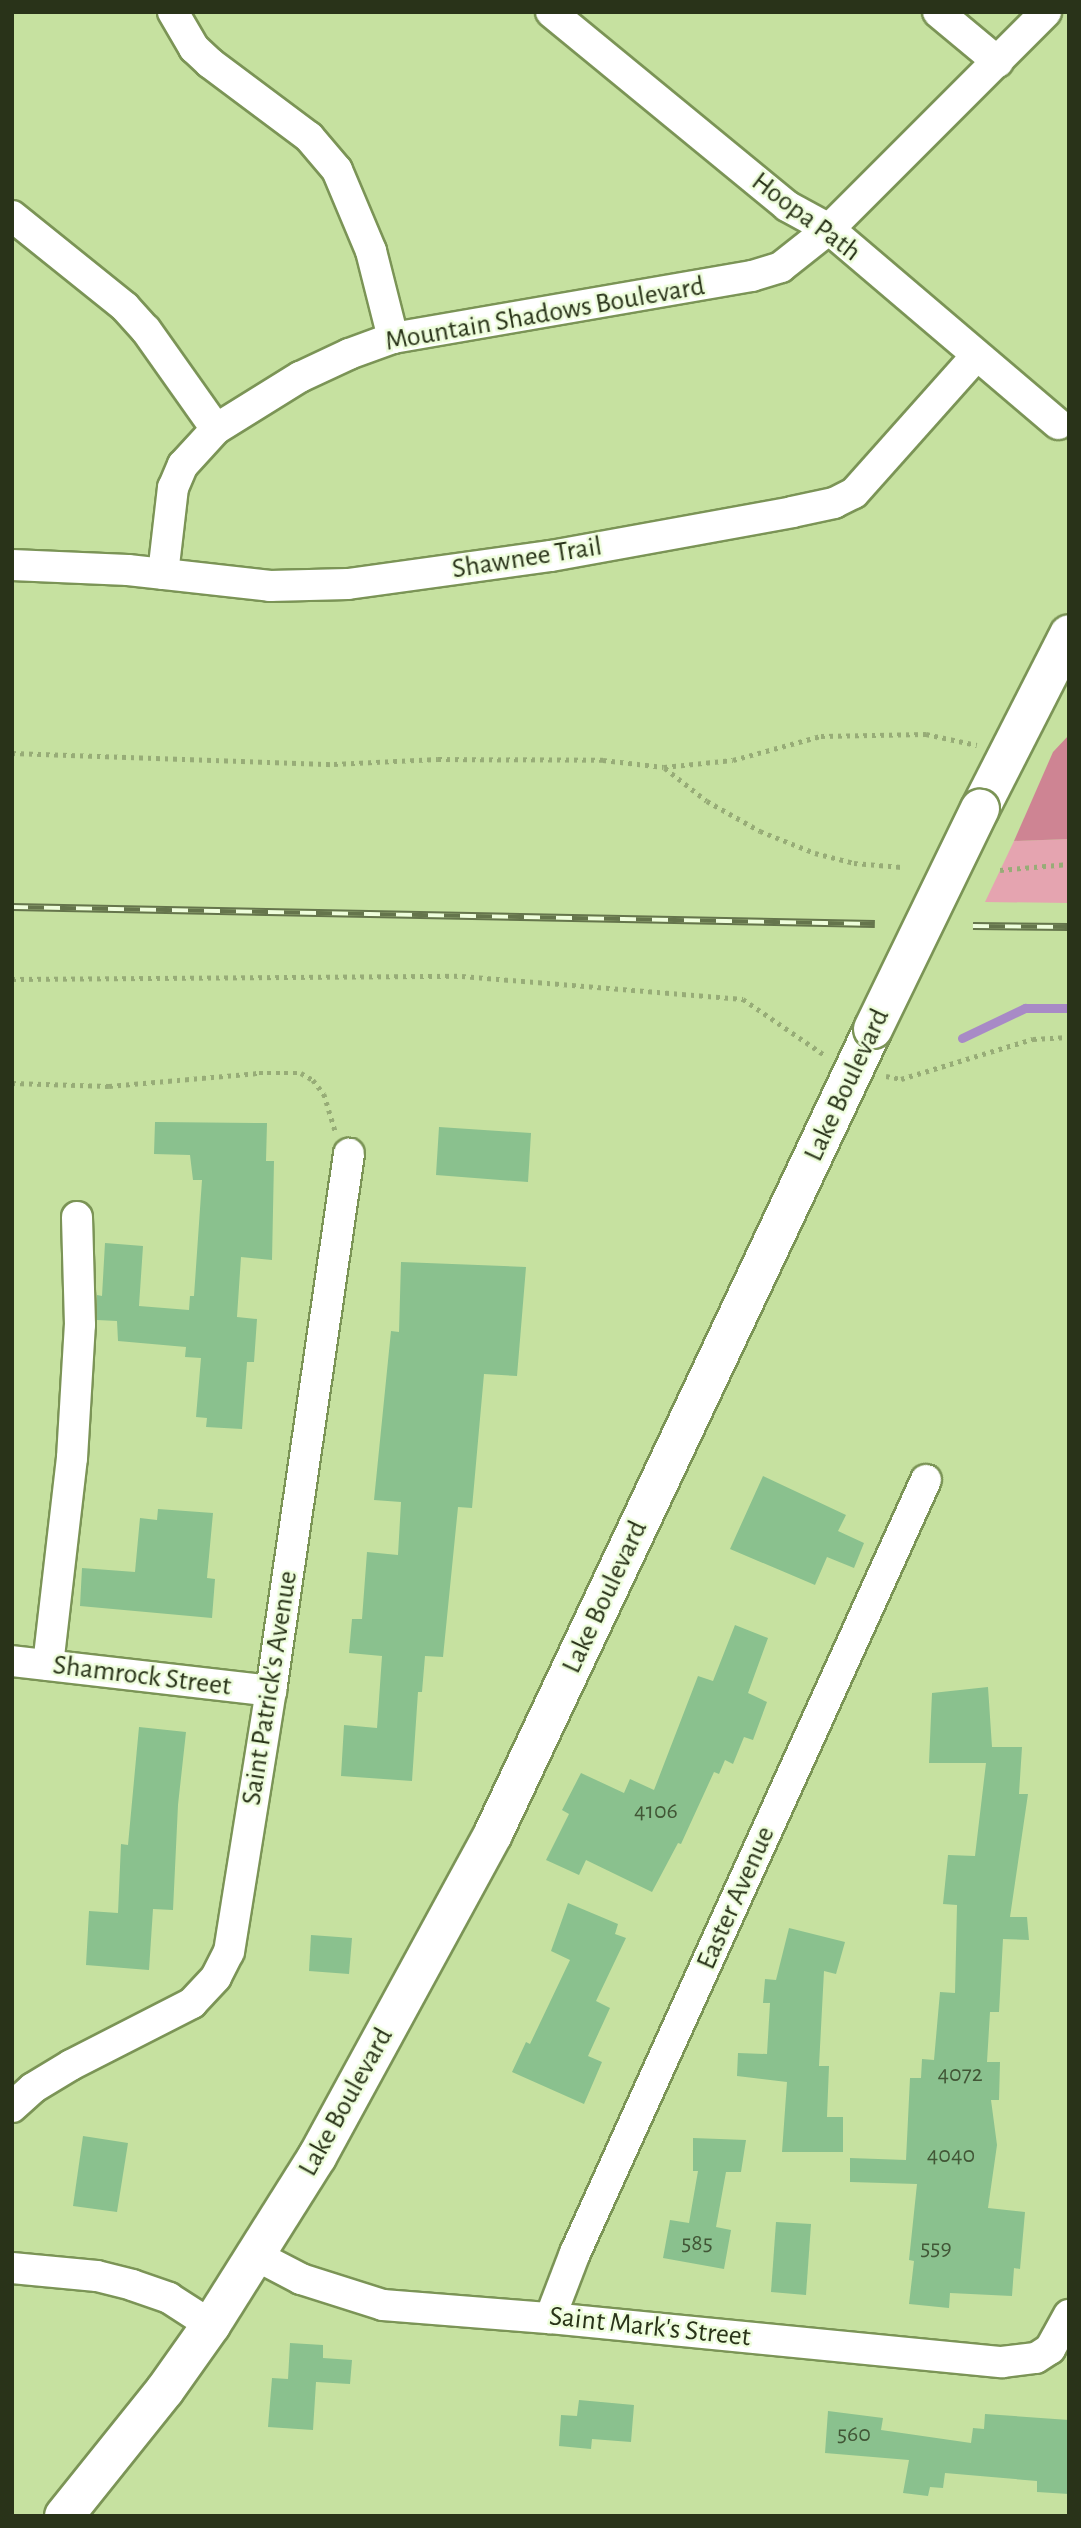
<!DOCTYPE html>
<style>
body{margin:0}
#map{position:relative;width:1081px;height:2528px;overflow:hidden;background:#c6e1a0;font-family:"Alegreya Sans",sans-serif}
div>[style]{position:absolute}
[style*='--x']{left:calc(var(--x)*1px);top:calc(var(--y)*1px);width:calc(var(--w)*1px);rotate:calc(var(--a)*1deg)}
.green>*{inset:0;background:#e5a4b0}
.forest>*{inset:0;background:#ce8493}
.stream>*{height:9px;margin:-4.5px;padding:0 4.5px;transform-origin:4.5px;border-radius:4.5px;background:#a88ac6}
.building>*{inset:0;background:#8ac18e}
.path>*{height:4.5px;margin-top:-2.25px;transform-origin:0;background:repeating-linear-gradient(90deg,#97ac77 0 3.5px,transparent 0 8.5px)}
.roads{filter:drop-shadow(2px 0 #7b9456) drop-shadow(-2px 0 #7b9456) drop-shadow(0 2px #7b9456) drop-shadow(0 -2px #7b9456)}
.minor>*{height:30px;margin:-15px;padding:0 15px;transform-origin:15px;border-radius:15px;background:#fff}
.secondary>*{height:38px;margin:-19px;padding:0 19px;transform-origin:19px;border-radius:19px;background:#fff}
.rail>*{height:8px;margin-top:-4px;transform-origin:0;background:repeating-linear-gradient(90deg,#eefddc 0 16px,#65754c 0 32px);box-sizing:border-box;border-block:2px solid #65754c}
.bridges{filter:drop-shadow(2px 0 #7b9456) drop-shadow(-2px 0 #7b9456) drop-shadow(0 2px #7b9456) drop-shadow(0 -2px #7b9456)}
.secondary-bridge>*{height:38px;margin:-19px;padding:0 19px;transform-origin:19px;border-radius:19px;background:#fff}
span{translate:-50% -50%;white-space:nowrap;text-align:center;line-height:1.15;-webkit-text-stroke:5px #eefddc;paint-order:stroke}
.number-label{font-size:24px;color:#415636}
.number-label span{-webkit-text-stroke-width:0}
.street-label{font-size:28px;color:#293319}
.frame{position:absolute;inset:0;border:14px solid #293319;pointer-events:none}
</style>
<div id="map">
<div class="green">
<i style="clip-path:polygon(1069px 839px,1069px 903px,985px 902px,1014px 841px)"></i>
</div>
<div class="forest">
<i style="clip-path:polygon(1069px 735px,1069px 839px,1014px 841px,1053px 752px)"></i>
</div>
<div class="stream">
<i style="--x:962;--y:1038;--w:70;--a:-25.5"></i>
<i style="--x:1025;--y:1008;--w:44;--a:0"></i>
</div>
<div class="building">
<i style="clip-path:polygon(155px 1122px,267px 1123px,266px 1161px,274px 1161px,272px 1260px,241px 1257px,237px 1317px,257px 1319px,254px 1362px,247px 1362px,242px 1429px,206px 1427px,207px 1418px,196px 1417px,201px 1358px,185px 1357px,186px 1347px,118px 1341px,117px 1321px,97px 1320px,97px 1295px,102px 1296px,105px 1243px,143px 1246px,139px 1306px,189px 1310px,190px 1296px,194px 1296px,202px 1180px,193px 1180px,190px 1155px,154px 1154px)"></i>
<i style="clip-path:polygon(439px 1127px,531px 1133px,528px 1182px,436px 1175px)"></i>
<i style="clip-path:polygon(401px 1262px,526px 1267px,517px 1376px,484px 1374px,472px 1508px,458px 1507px,443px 1657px,425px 1656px,422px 1692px,418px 1692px,412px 1781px,341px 1776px,344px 1725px,377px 1728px,382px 1656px,349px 1653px,352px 1619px,362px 1619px,367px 1552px,398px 1555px,401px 1502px,374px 1500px,391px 1331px,399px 1332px)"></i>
<i style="clip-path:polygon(763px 1476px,846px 1515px,838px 1531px,864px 1543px,854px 1568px,827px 1557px,815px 1585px,730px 1549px)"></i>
<i style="clip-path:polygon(158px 1509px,213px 1513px,207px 1578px,215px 1579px,212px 1618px,80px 1606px,82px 1568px,135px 1572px,140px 1518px,157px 1520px)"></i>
<i style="clip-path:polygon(735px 1625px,768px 1638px,748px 1693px,767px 1702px,753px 1740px,744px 1737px,733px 1764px,725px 1760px,719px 1774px,714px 1772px,681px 1844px,678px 1843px,652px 1892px,586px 1860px,579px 1875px,546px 1860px,569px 1814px,562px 1810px,581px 1773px,624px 1793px,630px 1779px,654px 1790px,698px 1676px,713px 1681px)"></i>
<i style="clip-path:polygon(988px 1687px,992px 1747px,1022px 1747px,1019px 1794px,1028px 1794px,1010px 1917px,1027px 1917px,1029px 1940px,1003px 1939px,999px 2012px,990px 2012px,987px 2062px,1000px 2062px,999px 2100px,991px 2100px,997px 2145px,988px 2208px,1025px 2212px,1020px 2269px,1014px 2268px,1012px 2296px,950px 2293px,949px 2308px,909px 2304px,914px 2261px,909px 2260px,917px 2184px,850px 2182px,850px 2158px,906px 2160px,910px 2078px,921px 2078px,922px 2059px,934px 2060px,940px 1992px,955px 1993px,957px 1905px,943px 1904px,948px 1855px,975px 1856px,986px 1763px,929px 1763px,932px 1693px)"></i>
<i style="clip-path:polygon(139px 1727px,186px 1732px,178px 1805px,173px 1910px,153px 1909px,149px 1970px,86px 1965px,89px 1911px,118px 1913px,121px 1844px,128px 1845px)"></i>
<i style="clip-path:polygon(568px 1903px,618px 1924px,615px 1934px,626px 1938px,596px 2001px,610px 2008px,588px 2056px,602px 2062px,584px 2104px,512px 2072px,526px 2042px,530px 2044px,570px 1960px,551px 1951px)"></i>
<i style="clip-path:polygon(789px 1928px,845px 1942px,836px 1974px,824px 1971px,819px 2066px,829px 2066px,827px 2117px,843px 2117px,843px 2152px,782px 2152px,787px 2082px,737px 2076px,738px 2053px,767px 2054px,770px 2003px,763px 2003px,765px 1979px,776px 1980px)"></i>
<i style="clip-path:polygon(311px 1935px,352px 1938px,349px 1974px,309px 1971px)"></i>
<i style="clip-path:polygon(83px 2136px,128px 2143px,117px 2212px,73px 2206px)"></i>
<i style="clip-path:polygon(693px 2138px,746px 2140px,741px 2172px,726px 2172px,716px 2227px,731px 2230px,724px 2269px,663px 2258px,670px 2220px,689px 2223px,698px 2171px,693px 2171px)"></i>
<i style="clip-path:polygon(776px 2222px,811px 2224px,806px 2295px,771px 2292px)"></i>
<i style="clip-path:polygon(290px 2343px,323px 2345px,323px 2358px,352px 2360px,350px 2384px,316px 2382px,313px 2430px,268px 2427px,272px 2378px,288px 2379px)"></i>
<i style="clip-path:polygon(579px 2400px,634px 2405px,631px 2442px,592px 2439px,591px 2449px,559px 2446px,561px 2415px,577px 2416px)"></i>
<i style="clip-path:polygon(828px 2411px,883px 2418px,881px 2430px,971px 2443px,973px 2428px,984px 2429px,985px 2414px,1069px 2420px,1069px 2494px,1037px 2492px,1037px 2481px,945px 2473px,943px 2488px,930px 2487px,928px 2496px,903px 2493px,909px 2460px,825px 2453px)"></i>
</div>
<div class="path">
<i style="--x:12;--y:753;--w:322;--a:2"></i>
<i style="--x:334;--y:764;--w:104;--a:-2.8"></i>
<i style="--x:438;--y:759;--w:165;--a:0.3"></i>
<i style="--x:603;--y:760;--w:61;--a:6.5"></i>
<i style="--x:664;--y:767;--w:69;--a:-5.8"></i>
<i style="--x:733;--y:760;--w:91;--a:-15.3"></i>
<i style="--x:821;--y:736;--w:105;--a:-1.1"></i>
<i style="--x:926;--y:734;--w:52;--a:12.2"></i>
<i style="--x:665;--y:768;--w:53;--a:38.2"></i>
<i style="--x:707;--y:801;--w:61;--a:29.5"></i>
<i style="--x:760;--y:831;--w:59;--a:21.8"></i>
<i style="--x:815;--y:853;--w:40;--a:14.4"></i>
<i style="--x:854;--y:863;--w:48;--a:4.8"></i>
<i style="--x:1000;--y:870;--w:69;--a:-5"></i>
<i style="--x:12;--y:979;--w:450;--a:-0.4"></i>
<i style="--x:462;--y:976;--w:282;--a:4.7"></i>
<i style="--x:743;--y:999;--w:101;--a:34.5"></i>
<i style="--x:886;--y:1076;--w:15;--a:11"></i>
<i style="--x:901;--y:1079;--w:138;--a:-16.9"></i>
<i style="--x:1033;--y:1039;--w:36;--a:-3"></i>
<i style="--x:12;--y:1083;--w:97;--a:1.8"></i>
<i style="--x:109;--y:1086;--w:151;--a:-5"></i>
<i style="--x:259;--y:1073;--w:42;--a:0"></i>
<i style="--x:301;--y:1073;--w:14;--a:30"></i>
<i style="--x:313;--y:1080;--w:18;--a:52"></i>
<i style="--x:324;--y:1094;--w:39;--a:73"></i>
</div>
<div class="roads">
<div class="minor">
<i style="--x:173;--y:12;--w:42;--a:59.7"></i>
<i style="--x:194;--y:48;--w:22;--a:43"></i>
<i style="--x:210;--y:63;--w:124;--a:36.8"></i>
<i style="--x:309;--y:137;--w:43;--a:49.7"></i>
<i style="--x:337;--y:170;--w:88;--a:67.2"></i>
<i style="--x:371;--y:251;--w:90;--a:75.8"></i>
<i style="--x:551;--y:12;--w:306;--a:39.4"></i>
<i style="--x:787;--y:206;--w:48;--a:28.7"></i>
<i style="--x:829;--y:229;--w:301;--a:40.4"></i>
<i style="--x:938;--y:12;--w:78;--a:39.8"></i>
<i style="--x:12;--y:216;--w:145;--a:38.8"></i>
<i style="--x:125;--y:307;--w:31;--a:48"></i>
<i style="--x:146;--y:330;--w:121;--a:54.7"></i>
<i style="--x:12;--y:565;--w:116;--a:2.5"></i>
<i style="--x:128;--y:570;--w:143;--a:6.4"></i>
<i style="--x:270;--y:586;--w:78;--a:-1.5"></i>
<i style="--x:348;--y:584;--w:205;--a:-7.9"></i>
<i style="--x:551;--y:556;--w:245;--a:-10.3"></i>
<i style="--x:792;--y:512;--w:43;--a:-12.1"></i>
<i style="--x:834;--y:503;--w:22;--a:-27"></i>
<i style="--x:854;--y:493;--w:183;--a:-48.3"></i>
<i style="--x:163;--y:574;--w:87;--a:-83.4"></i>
<i style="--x:173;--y:488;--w:25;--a:-67"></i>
<i style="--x:183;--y:465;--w:49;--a:-47.5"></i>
<i style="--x:216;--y:429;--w:99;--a:-31.8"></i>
<i style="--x:300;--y:377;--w:54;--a:-25.1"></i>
<i style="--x:349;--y:354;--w:47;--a:-20"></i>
<i style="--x:393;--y:338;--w:364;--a:-9.8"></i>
<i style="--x:752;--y:276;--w:30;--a:-17"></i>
<i style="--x:781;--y:267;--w:61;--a:-38.4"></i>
<i style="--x:829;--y:229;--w:307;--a:-45"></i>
<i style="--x:12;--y:1661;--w:261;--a:6.6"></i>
<i style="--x:48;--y:1665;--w:208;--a:-83.4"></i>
<i style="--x:72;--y:1458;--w:133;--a:-86.6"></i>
<i style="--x:80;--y:1325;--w:108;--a:-91.6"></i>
<i style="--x:12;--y:2107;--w:28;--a:-42"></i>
<i style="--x:33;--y:2088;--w:44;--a:-31.2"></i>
<i style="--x:71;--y:2065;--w:136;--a:-27.1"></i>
<i style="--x:192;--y:2003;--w:35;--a:-47"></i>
<i style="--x:216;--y:1977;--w:28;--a:-63"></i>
<i style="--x:229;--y:1952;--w:264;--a:-80.9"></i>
<i style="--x:271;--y:1691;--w:543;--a:-81.74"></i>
<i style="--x:257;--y:2256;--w:50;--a:27.6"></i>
<i style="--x:301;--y:2279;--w:86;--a:17.6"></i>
<i style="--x:383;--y:2305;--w:168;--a:4.5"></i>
<i style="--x:550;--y:2318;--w:454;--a:5.6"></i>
<i style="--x:1002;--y:2362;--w:34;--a:-7"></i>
<i style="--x:1036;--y:2358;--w:17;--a:-33"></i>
<i style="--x:1050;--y:2349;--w:39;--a:-61"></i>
<i style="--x:12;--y:2268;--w:85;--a:5.4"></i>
<i style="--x:97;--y:2276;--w:36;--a:14"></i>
<i style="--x:132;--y:2285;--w:39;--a:19"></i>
<i style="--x:169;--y:2298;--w:50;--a:32.7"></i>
<i style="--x:550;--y:2318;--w:70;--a:-69"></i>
<i style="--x:575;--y:2253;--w:849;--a:-65.58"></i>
</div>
<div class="secondary">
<i style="--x:980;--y:809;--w:196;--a:-63"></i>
<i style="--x:64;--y:2516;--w:161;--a:-51.3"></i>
<i style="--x:165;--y:2390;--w:80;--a:-54.7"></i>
<i style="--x:211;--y:2325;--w:199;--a:-57.8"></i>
<i style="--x:317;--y:2157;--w:368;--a:-61.4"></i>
<i style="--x:493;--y:1834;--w:890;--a:-64.73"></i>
</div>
</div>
<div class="rail">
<i style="--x:12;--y:907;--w:863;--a:1.13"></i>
<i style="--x:973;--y:926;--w:96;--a:0.6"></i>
</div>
<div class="bridges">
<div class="secondary-bridge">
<i style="--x:873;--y:1029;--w:245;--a:-64.1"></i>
</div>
</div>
<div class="number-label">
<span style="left:656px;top:1812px">4106</span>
<span style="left:960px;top:2075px">4072</span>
<span style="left:951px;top:2156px">4040</span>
<span style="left:697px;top:2244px">585</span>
<span style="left:936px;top:2249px">559</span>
<span style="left:854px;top:2435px">560</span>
</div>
<div class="street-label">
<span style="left:806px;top:217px;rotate:37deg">Hoopa Path</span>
<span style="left:545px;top:314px;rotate:-10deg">Mountain Shadows Boulevard</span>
<span style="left:527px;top:558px;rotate:-9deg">Shawnee Trail</span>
<span style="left:847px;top:1085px;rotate:-65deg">Lake Boulevard</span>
<span style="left:605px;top:1597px;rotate:-65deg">Lake Boulevard</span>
<span style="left:142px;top:1676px;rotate:7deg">Shamrock Street</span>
<span style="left:270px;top:1688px;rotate:-81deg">Saint Patrick's Avenue</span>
<span style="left:736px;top:1898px;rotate:-66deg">Easter Avenue</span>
<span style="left:346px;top:2102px;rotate:-61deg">Lake Boulevard</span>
<span style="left:650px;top:2327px;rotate:6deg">Saint Mark's Street</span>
</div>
<div class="frame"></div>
</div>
